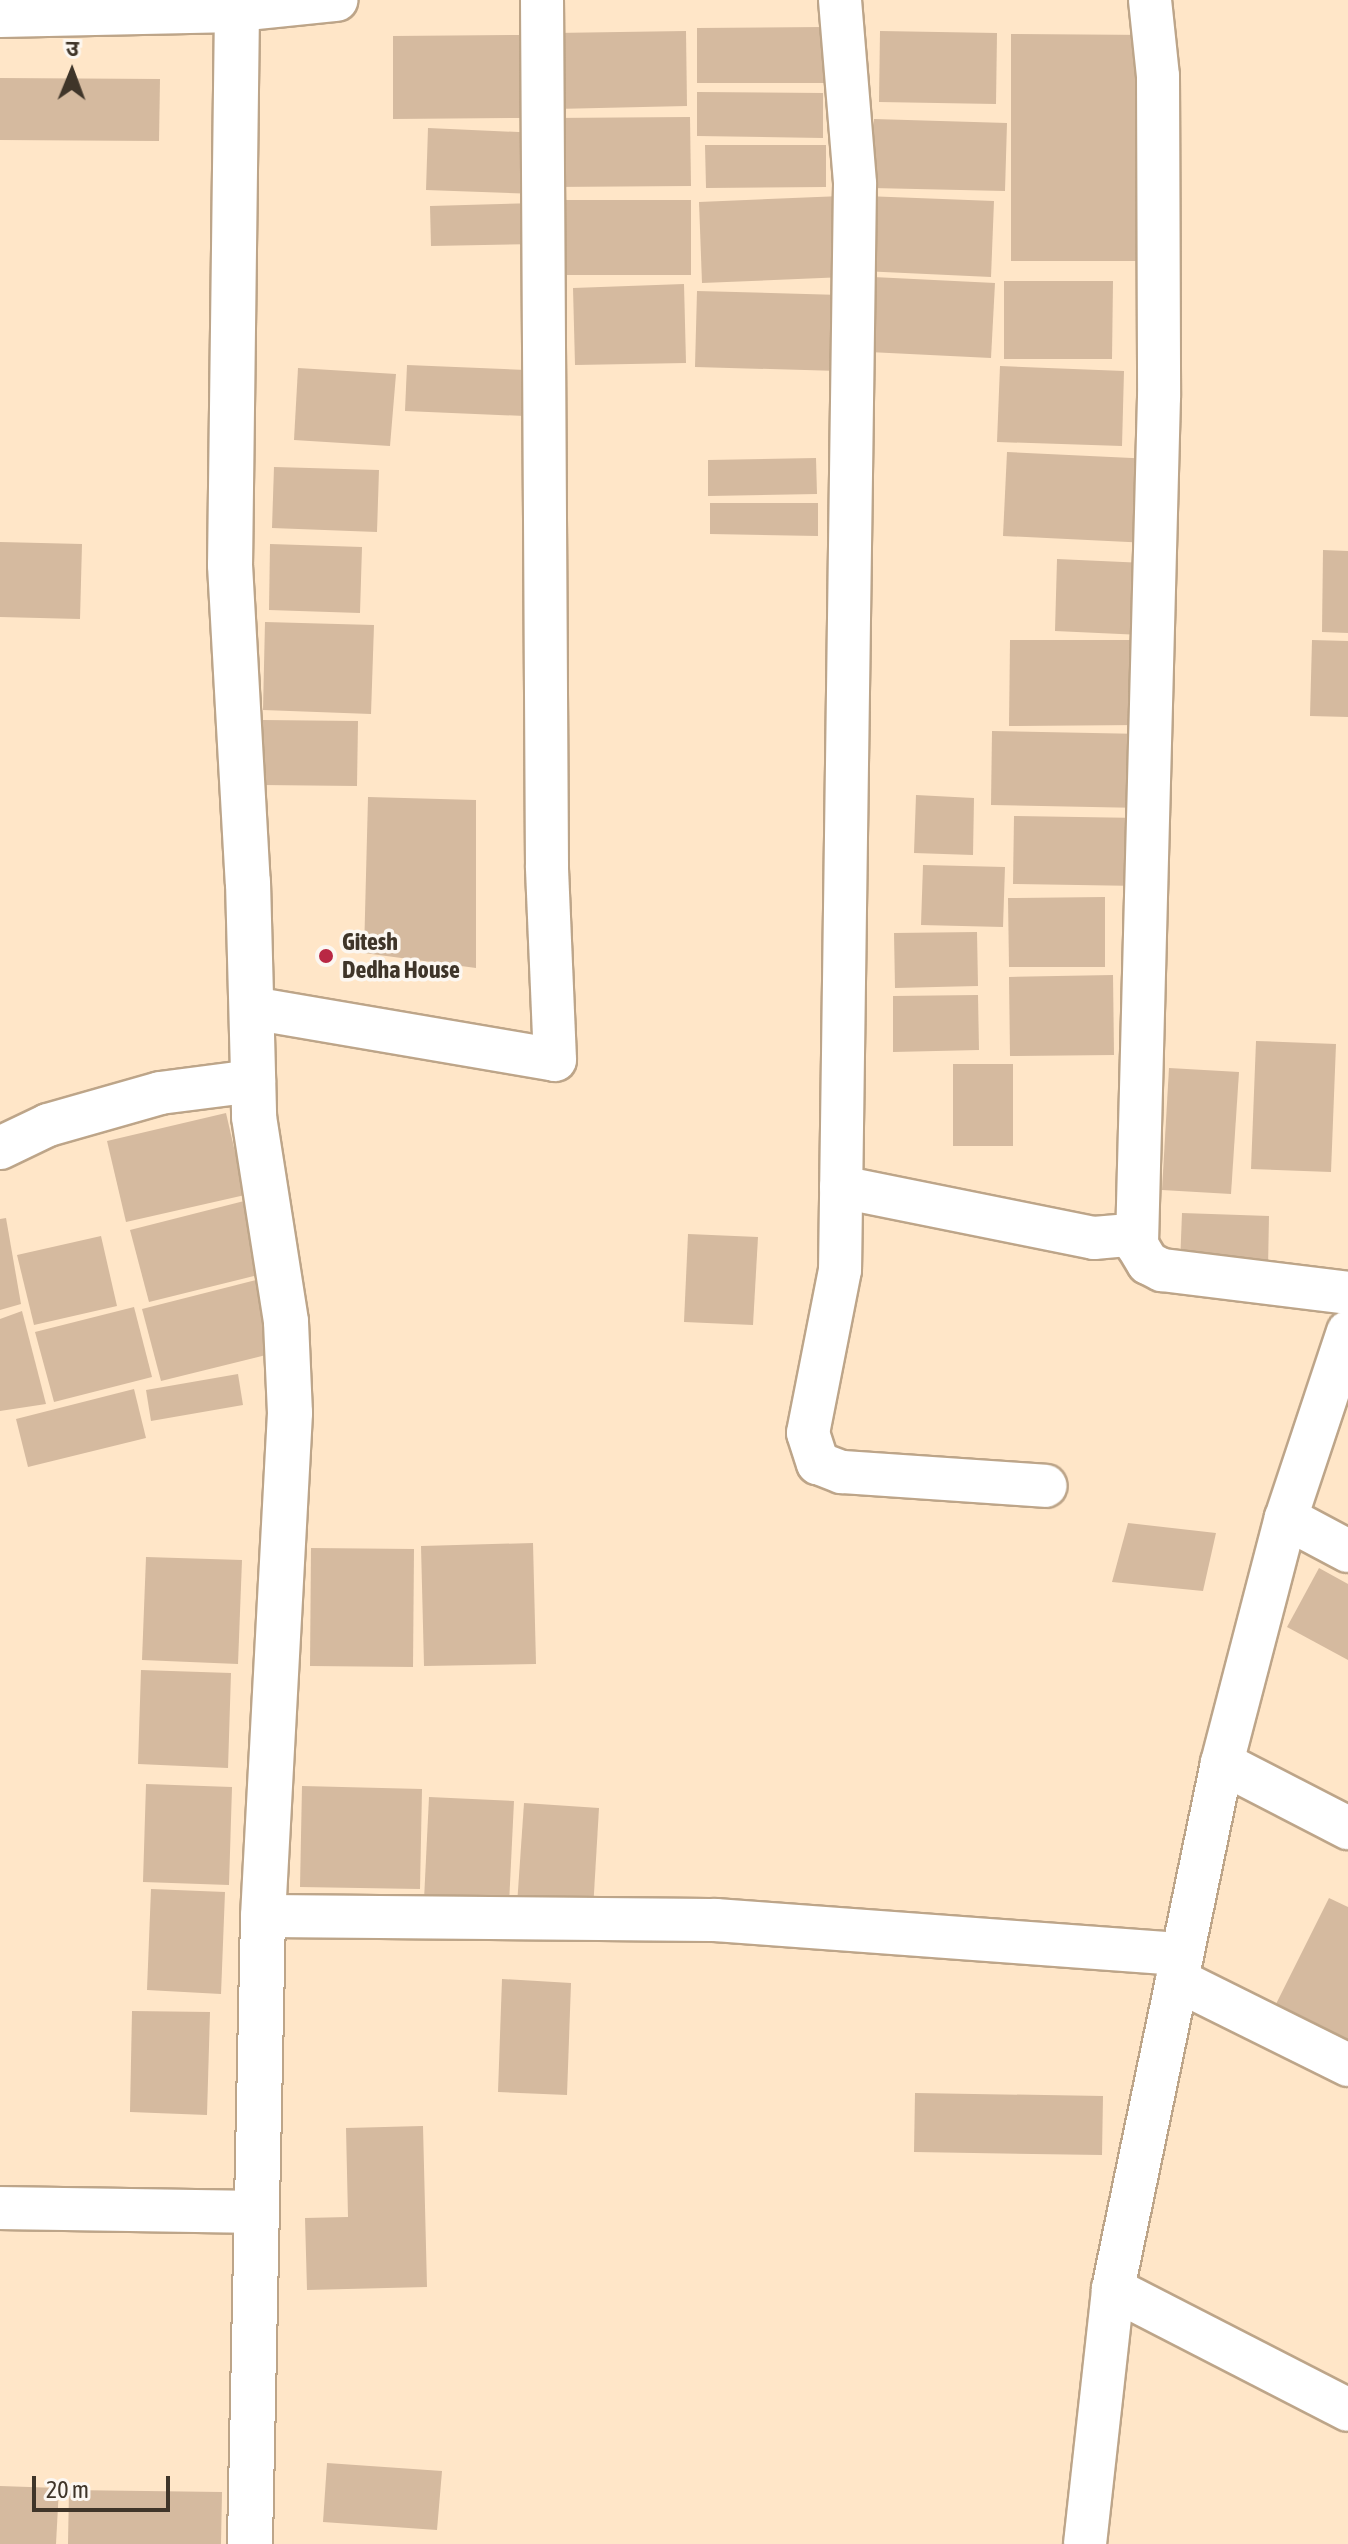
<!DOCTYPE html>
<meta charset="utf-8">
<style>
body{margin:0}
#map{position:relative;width:1348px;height:2544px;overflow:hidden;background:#ffe6c8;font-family:"Asap Condensed","Noto Sans Devanagari",sans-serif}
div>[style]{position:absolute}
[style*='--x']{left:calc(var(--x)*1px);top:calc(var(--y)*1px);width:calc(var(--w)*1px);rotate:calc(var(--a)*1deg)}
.building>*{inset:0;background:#d5ba9f}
.roads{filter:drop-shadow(2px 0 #bda589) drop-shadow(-2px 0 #bda589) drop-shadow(0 2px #bda589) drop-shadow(0 -2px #bda589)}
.street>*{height:42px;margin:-21px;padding:0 21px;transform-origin:21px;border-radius:21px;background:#fff}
.secondary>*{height:44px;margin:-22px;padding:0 22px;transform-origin:22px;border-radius:22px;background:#fff}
.dots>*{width:22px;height:22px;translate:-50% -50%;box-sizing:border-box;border:4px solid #fcf7f1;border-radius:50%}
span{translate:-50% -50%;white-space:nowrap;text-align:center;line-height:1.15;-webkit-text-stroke:7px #fcf7f1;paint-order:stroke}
.poi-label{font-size:24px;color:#3f3529;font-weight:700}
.left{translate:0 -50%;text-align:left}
.north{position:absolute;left:32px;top:32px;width:80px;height:80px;-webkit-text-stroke:6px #fcf7f1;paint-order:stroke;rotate:1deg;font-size:22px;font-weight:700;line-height:32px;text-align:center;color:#3f3529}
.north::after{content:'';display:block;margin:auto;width:28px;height:36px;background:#3f3529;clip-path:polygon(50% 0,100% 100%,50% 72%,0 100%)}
.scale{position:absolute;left:32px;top:2476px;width:138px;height:36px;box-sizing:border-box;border:4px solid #3f3529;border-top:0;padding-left:10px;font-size:24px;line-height:28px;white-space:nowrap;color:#3f3529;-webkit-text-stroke:6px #fcf7f1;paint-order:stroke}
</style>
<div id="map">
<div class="building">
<i style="clip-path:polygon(825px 27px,826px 83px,697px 83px,697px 28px)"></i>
<i style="clip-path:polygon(686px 31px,687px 106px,555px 109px,554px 33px)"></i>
<i style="clip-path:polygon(880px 31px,997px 33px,996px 104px,879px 102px)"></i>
<i style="clip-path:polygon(1011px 34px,1151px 35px,1151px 261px,1011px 261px)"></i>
<i style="clip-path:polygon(522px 35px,522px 118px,393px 119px,393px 36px)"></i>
<i style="clip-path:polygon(0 78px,160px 79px,159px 141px,0 140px)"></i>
<i style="clip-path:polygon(697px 92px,823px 93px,823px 138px,697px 136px)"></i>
<i style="clip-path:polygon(690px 117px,691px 186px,551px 187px,550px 118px)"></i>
<i style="clip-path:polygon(874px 119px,1007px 123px,1005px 191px,872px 188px)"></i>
<i style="clip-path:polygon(428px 128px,539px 133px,537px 194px,426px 190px)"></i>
<i style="clip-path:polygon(705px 145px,826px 145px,826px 187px,706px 188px)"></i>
<i style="clip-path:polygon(842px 196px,845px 277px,702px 283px,699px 202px)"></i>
<i style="clip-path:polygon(865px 196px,994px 201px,991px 277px,862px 271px)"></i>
<i style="clip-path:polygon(559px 200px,691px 200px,691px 275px,558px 275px)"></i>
<i style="clip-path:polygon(537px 203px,537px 244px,431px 246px,430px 206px)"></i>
<i style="clip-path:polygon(873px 277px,995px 283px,991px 358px,869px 352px)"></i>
<i style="clip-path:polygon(1004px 281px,1113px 281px,1112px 359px,1004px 359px)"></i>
<i style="clip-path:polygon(684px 284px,686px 363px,575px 365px,573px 288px)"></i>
<i style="clip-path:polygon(697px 291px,841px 295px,839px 371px,695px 367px)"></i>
<i style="clip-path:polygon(407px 365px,526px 370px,525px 416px,405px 411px)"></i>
<i style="clip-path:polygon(1000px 366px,1124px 371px,1122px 446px,997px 442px)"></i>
<i style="clip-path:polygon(298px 368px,396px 374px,390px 446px,294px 440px)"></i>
<i style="clip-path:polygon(1007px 452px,1153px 459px,1149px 543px,1003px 536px)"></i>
<i style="clip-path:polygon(816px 458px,817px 494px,708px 496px,708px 460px)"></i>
<i style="clip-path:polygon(274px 467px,379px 470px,377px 532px,272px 528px)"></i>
<i style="clip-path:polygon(710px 503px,818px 503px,818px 536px,710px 534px)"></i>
<i style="clip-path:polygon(0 542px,82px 544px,80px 619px,0 617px)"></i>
<i style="clip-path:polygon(270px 544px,362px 547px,360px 613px,269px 610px)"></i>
<i style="clip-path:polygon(1323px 550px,1348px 551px,1348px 633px,1322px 632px)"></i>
<i style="clip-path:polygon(1057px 559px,1145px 563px,1142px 635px,1055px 631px)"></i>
<i style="clip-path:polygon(265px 622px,374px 625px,371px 714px,263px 710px)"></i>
<i style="clip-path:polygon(1010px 640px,1139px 640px,1140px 725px,1009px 726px)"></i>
<i style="clip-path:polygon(1312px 640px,1348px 641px,1348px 717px,1310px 716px)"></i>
<i style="clip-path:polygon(263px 720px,358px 721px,357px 786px,262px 785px)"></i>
<i style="clip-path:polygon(992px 731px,1144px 734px,1143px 808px,991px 805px)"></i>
<i style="clip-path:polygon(916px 795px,974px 798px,973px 855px,914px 853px)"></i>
<i style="clip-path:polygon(368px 797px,476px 800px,476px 968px,364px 953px)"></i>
<i style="clip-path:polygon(1014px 816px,1141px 818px,1140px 886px,1013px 884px)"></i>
<i style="clip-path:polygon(923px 865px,1005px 867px,1003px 927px,921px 925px)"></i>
<i style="clip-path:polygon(1105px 897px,1105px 967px,1009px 967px,1008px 898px)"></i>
<i style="clip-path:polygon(977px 932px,978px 986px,895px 988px,894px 933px)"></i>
<i style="clip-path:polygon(1113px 975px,1114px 1055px,1010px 1056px,1009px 977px)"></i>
<i style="clip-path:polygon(978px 995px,979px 1050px,893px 1052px,893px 996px)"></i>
<i style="clip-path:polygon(1256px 1041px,1336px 1044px,1331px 1172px,1251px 1169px)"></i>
<i style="clip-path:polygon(953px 1064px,1013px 1064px,1013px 1146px,953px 1146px)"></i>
<i style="clip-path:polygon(1169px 1068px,1239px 1072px,1231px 1194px,1162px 1190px)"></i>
<i style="clip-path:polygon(226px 1113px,245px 1195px,126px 1222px,107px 1141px)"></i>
<i style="clip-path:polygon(252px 1199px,270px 1272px,149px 1302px,130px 1230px)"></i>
<i style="clip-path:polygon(1182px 1213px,1269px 1216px,1268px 1268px,1180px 1265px)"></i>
<i style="clip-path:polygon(6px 1218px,21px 1304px,0 1310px,0 1219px)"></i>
<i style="clip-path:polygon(688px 1234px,758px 1237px,753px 1325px,684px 1322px)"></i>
<i style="clip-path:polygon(101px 1236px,117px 1306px,34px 1325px,17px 1255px)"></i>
<i style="clip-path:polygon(264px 1278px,282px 1351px,161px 1381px,142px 1309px)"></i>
<i style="clip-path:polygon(134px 1307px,152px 1377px,54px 1402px,35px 1332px)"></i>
<i style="clip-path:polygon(22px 1311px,46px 1404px,0 1411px,0 1319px)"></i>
<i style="clip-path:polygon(238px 1374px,243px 1405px,151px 1421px,146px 1390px)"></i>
<i style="clip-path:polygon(134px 1389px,146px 1438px,28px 1467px,16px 1419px)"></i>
<i style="clip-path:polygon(1128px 1523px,1216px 1533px,1203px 1591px,1112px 1582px)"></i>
<i style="clip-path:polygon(533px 1543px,536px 1664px,424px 1666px,421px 1546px)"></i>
<i style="clip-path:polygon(311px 1548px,414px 1549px,413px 1667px,310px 1666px)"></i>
<i style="clip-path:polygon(146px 1557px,242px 1560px,238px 1664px,142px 1660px)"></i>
<i style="clip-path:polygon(1319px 1568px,1348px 1584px,1348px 1660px,1287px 1627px)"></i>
<i style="clip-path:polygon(141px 1670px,231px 1673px,228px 1768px,138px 1764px)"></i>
<i style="clip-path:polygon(146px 1784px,232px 1787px,229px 1885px,143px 1882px)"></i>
<i style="clip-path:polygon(302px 1786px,422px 1789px,420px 1889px,300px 1887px)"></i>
<i style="clip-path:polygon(429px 1797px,514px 1801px,509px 1904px,424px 1900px)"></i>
<i style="clip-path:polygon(524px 1803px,599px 1808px,593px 1910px,517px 1905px)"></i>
<i style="clip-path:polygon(151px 1889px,225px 1892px,221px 1994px,147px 1990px)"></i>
<i style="clip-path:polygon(1329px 1898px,1348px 1907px,1348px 2048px,1272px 2012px)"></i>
<i style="clip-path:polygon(502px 1979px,571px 1983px,567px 2095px,498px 2092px)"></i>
<i style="clip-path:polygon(132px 2011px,210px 2012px,207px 2115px,130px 2112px)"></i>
<i style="clip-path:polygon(915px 2093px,1103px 2096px,1102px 2155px,914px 2152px)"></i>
<i style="clip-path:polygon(423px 2126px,427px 2287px,307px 2290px,305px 2218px,348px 2217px,346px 2128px)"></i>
<i style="clip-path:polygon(327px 2463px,442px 2471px,437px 2530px,323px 2522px)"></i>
<i style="clip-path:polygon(0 2486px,59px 2488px,56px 2544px,0 2544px)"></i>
<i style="clip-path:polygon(69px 2490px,222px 2492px,221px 2544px,68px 2544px)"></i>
</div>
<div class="roads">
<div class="street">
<i style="--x:237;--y:0;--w:10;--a:90"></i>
<i style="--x:237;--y:10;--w:100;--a:-5.8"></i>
<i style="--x:840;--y:0;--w:185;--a:85.3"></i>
<i style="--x:855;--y:184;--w:1086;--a:90.79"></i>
<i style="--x:840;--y:1270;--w:166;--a:101.1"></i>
<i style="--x:808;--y:1433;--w:32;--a:72"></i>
<i style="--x:818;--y:1463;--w:26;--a:21"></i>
<i style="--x:842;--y:1472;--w:204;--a:3.9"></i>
<i style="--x:1150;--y:0;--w:76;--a:84"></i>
<i style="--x:1158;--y:76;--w:321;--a:89.8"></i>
<i style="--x:1159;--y:397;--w:848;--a:91.49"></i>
<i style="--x:1137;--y:1245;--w:21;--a:59"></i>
<i style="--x:1148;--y:1263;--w:16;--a:27"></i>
<i style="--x:1162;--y:1270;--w:187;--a:7"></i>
<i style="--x:252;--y:1008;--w:307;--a:9.7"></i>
<i style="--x:555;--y:1060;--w:194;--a:-92.4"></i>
<i style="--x:547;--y:866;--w:866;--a:-90.33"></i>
<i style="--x:0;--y:1148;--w:53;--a:-25.6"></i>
<i style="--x:48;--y:1125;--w:116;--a:-15.9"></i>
<i style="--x:160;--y:1093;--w:95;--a:-7.3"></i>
<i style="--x:841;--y:1187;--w:258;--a:11.4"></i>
<i style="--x:1094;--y:1238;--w:33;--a:-5"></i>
<i style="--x:1127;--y:1235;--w:14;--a:45"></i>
<i style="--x:1286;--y:1518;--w:70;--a:28"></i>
<i style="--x:1222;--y:1763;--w:142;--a:27.3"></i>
<i style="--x:263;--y:1916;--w:453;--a:0.5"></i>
<i style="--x:716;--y:1920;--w:467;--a:4.2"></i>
<i style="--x:1177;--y:1980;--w:191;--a:26.4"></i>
<i style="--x:0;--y:2208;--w:257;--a:0.9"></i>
<i style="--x:1113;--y:2289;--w:264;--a:27.2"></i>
<i style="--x:1085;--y:2544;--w:257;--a:-83.7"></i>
<i style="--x:1113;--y:2289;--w:537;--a:-78.29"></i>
<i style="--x:1222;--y:1763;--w:253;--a:-75.4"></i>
<i style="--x:1286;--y:1518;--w:196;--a:-71.6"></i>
</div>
<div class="secondary">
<i style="--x:0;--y:15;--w:237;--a:-1.2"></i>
<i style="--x:237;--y:10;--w:555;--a:90.72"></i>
<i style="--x:230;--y:565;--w:318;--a:86.8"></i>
<i style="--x:248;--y:882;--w:235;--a:88.5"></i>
<i style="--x:254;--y:1117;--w:207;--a:81.1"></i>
<i style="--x:286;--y:1322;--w:91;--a:87.5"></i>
<i style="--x:290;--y:1413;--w:504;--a:93.07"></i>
<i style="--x:263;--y:1916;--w:628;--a:91.19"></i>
</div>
</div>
<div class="dots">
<i style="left:326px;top:956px;background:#b92844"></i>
</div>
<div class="poi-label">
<span class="left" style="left:342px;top:956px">Gitesh<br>Dedha House</span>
</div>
<div class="north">उ</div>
<div class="scale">20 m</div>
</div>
